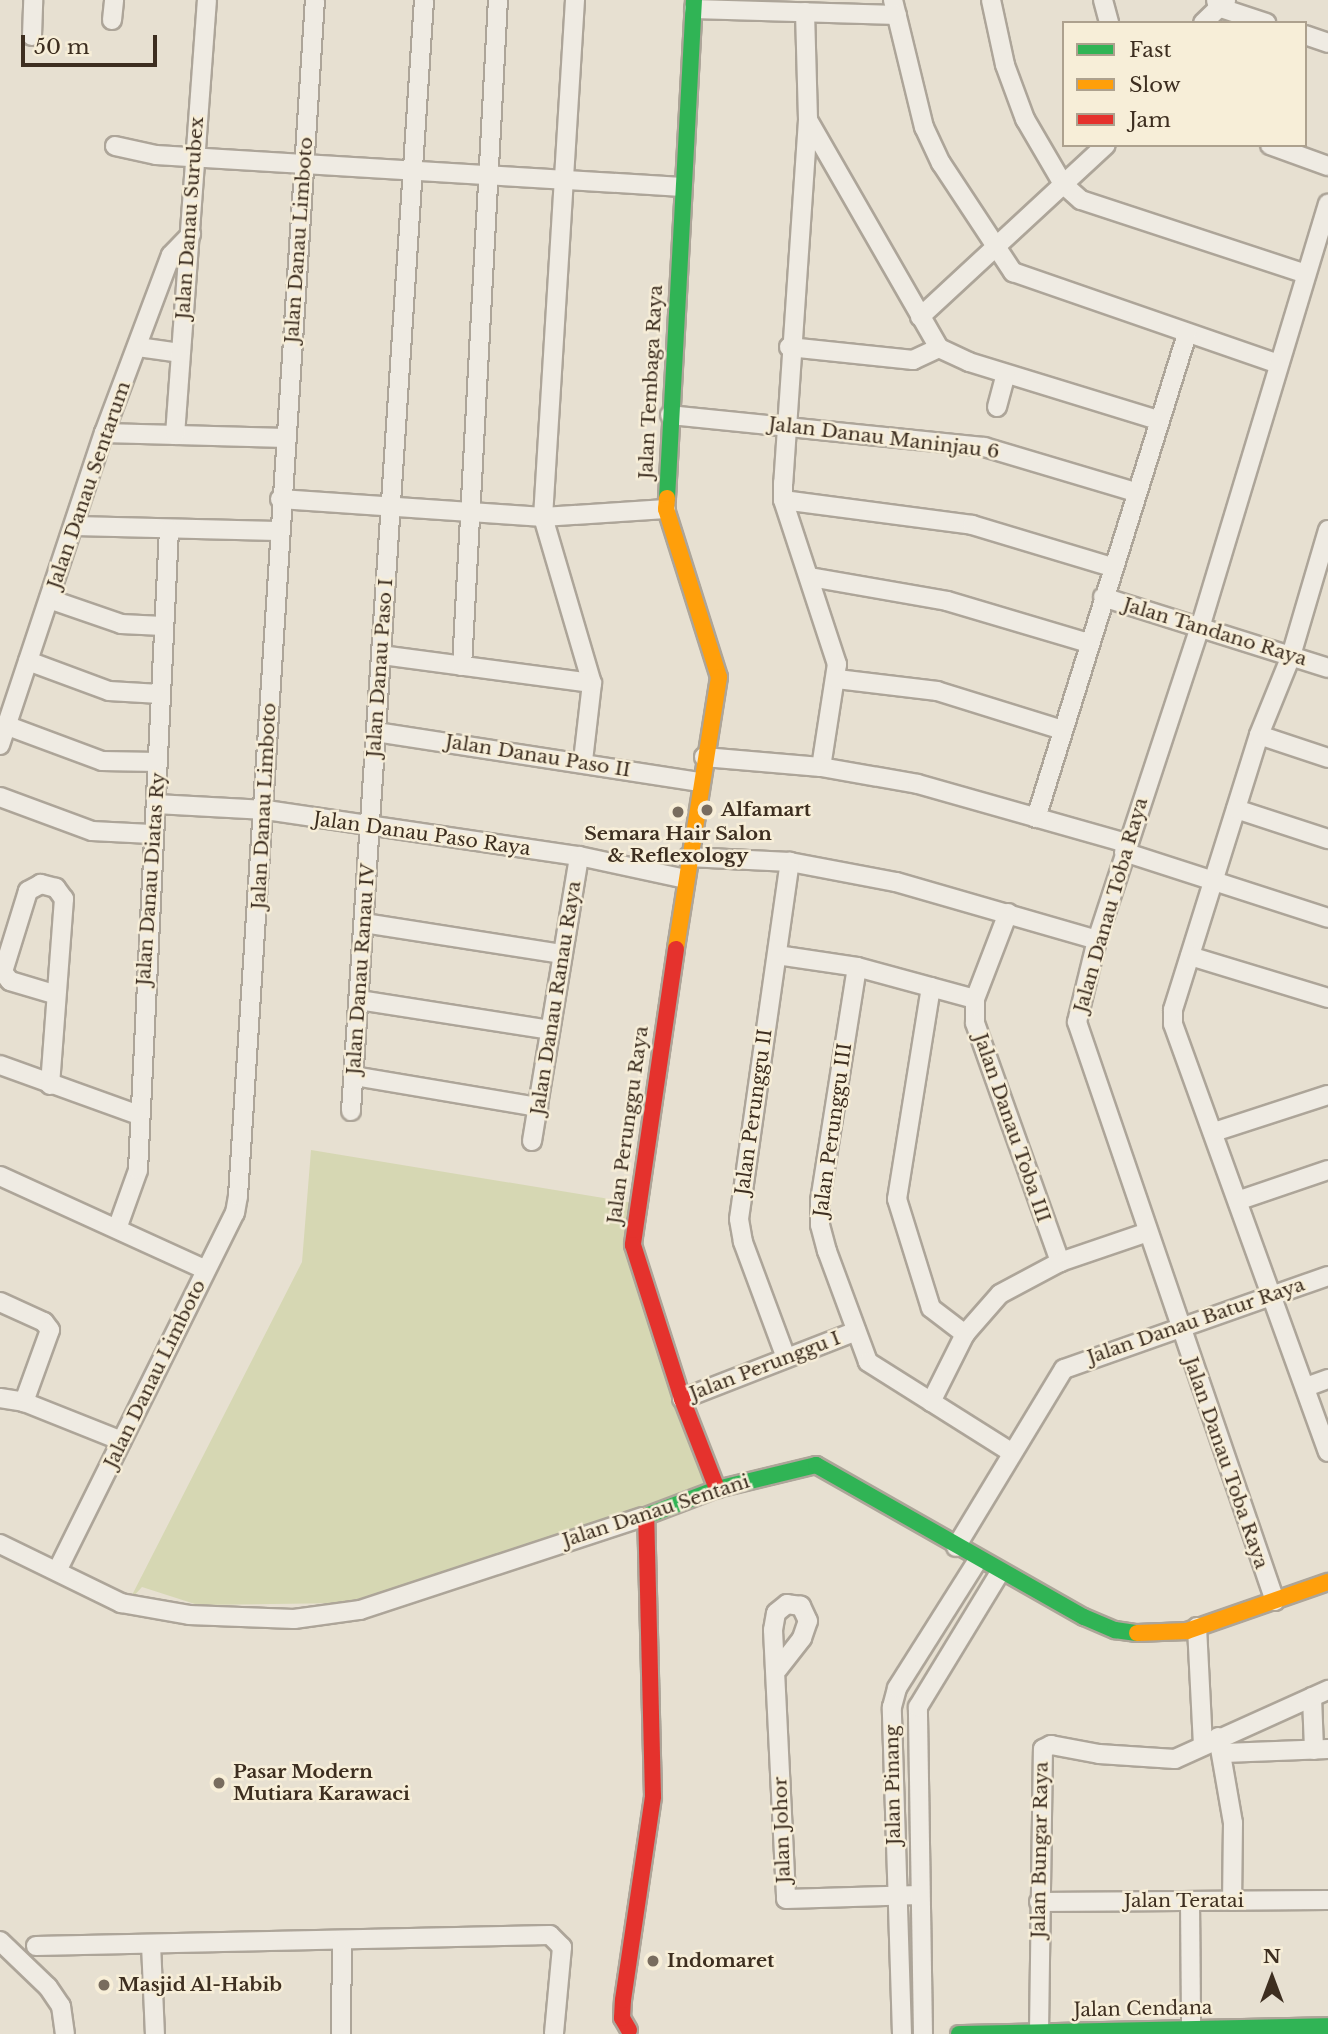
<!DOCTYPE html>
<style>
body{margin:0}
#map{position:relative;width:1328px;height:2034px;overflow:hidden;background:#e7e0d1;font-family:"Libre Baskerville",serif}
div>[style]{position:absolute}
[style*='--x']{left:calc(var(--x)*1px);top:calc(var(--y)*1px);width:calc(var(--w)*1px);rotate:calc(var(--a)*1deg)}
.green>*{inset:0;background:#d6d7b3}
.roads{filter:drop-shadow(2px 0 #ada599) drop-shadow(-2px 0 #ada599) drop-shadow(0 2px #ada599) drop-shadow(0 -2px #ada599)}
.street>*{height:18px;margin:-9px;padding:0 9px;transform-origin:9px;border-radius:9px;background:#efebe3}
.fast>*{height:16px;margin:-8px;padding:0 8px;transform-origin:8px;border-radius:8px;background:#30b455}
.slow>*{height:16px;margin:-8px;padding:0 8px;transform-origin:8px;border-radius:8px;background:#ff9f0a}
.jam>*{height:16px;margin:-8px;padding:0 8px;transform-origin:8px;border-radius:8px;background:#e5322d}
.dots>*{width:19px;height:19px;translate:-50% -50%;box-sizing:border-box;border:4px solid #f7eed8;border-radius:50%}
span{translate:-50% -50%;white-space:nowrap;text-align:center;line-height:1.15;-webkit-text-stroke:5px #f7eed8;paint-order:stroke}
.street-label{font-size:19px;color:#3d2e20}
.poi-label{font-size:19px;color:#3d2e20;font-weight:700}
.left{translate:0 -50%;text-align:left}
.legend{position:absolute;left:1062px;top:21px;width:245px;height:126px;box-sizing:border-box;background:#f7eed8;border:2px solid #ada18e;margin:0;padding:9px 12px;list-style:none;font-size:21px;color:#3d2e20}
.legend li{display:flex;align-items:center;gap:14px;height:35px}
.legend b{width:35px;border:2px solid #ada18e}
.north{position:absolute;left:1237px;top:1943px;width:70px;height:70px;-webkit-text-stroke:5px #f7eed8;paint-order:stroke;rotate:0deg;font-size:19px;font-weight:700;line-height:28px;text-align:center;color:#3d2e20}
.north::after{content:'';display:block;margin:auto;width:24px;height:32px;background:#3d2e20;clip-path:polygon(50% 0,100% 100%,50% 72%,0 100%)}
.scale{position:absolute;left:21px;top:35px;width:136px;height:32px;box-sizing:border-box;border:4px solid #3d2e20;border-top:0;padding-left:9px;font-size:21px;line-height:24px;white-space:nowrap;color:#3d2e20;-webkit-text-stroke:5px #f7eed8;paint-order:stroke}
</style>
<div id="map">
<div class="green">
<i style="clip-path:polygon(311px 1150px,646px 1205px,641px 1287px,722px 1494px,346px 1603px,198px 1605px,142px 1587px,129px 1601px,302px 1262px)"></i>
</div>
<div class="roads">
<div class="street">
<i style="--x:575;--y:0;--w:518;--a:93.54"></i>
<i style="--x:543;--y:517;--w:173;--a:73.6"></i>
<i style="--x:592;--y:683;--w:79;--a:96.6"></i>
<i style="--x:893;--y:0;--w:131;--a:76.3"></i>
<i style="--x:924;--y:127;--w:40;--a:65"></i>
<i style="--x:941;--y:163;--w:131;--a:56.6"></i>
<i style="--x:1013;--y:272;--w:281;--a:19.1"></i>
<i style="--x:991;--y:0;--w:66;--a:77.8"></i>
<i style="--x:1005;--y:65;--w:58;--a:69.7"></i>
<i style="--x:1025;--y:119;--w:75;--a:59.7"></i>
<i style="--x:1063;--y:184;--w:24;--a:42"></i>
<i style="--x:1081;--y:200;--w:237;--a:18.2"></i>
<i style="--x:1103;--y:0;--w:24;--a:75"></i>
<i style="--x:1216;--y:0;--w:7;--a:74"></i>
<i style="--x:1218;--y:7;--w:51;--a:18.4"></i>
<i style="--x:694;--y:9;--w:203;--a:1.7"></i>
<i style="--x:805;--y:12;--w:108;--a:88.4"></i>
<i style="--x:808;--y:120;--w:364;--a:93.9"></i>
<i style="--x:783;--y:483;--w:17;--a:90"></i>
<i style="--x:783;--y:500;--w:173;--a:71.8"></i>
<i style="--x:837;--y:664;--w:104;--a:98.8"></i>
<i style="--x:112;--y:20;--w:20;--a:-84"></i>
<i style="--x:1203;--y:23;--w:32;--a:-44"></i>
<i style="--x:1305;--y:35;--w:24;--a:19"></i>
<i style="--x:32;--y:36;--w:36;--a:-88"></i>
<i style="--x:808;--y:120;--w:263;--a:60.1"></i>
<i style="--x:939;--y:348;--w:33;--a:25"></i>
<i style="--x:969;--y:362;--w:197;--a:17.1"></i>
<i style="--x:1270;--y:145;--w:62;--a:19.9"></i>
<i style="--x:115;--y:146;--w:42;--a:12.4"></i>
<i style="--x:156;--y:155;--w:527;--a:3.48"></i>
<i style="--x:920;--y:317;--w:253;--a:-42.8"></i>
<i style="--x:138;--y:347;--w:42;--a:8.1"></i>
<i style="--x:789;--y:347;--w:125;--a:6"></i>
<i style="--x:913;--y:360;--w:29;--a:-25"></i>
<i style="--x:997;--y:407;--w:34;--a:-75"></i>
<i style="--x:670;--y:415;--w:316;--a:5.8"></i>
<i style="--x:984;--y:447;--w:158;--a:16.6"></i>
<i style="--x:104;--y:433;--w:182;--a:1.6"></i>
<i style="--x:175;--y:435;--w:436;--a:-85.8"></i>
<i style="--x:280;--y:499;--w:264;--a:3.9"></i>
<i style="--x:543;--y:517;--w:123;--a:-3.7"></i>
<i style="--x:783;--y:500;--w:191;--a:7.5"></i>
<i style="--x:972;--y:525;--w:146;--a:16.7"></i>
<i style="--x:75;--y:526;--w:202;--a:1.4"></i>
<i style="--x:1328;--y:530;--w:131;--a:106.4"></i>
<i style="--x:1291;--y:656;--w:85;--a:112.1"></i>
<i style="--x:1259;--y:735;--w:288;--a:107.4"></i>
<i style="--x:1173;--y:1010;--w:14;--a:90"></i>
<i style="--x:1173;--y:1024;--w:455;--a:70.1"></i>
<i style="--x:810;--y:577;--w:139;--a:9.9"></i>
<i style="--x:947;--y:601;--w:148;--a:16.5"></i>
<i style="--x:1103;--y:597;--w:236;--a:17.5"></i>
<i style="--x:49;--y:599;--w:76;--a:19.1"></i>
<i style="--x:121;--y:624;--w:42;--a:2.7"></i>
<i style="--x:382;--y:655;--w:212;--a:7.6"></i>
<i style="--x:28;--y:661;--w:86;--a:20.3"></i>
<i style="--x:109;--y:691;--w:51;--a:3.4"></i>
<i style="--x:462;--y:666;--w:667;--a:-86.91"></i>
<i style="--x:837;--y:679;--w:101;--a:6.8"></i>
<i style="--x:937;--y:691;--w:131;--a:17.3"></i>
<i style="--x:8;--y:726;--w:100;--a:20.4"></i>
<i style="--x:102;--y:761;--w:56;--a:1"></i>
<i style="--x:376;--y:732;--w:328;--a:8.8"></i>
<i style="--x:1259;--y:735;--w:73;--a:18.4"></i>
<i style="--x:0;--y:745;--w:329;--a:-71.6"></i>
<i style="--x:104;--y:433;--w:190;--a:-69.4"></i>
<i style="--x:171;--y:255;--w:29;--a:-46"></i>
<i style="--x:704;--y:757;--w:117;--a:4.9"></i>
<i style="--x:821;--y:767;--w:98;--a:9.9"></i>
<i style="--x:918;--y:784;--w:217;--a:15.8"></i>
<i style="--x:0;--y:797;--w:98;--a:20.3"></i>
<i style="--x:92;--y:831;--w:59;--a:2.9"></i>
<i style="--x:156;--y:804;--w:110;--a:3.1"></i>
<i style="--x:266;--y:810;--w:316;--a:8.4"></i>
<i style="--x:579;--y:856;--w:108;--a:12.2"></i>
<i style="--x:1236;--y:809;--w:97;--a:18.1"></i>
<i style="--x:1036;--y:818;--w:507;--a:-72.67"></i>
<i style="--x:1124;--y:852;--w:214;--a:17.9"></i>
<i style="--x:688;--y:857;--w:102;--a:2.8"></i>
<i style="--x:790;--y:862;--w:108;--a:10.7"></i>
<i style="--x:896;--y:882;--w:209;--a:16.1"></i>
<i style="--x:1008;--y:913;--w:92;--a:111"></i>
<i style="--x:975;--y:999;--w:24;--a:90"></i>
<i style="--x:975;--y:1023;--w:254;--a:70.4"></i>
<i style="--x:364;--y:923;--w:201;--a:8.9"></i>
<i style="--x:777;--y:955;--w:81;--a:8.5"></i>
<i style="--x:857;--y:967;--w:122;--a:15.2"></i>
<i style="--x:1190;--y:956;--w:144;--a:16.9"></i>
<i style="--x:857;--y:967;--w:237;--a:99"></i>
<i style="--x:820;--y:1201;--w:24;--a:90"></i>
<i style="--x:820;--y:1225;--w:27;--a:75"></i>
<i style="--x:827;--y:1251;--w:118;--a:69.7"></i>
<i style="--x:868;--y:1362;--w:169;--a:32.2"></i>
<i style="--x:931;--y:987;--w:215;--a:99.1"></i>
<i style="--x:897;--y:1199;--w:114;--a:72.7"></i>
<i style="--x:931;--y:1308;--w:43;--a:37.4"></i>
<i style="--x:359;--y:1000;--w:193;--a:8.9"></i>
<i style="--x:0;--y:1065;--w:148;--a:19.8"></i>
<i style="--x:354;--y:1076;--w:187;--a:9.6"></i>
<i style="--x:50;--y:1085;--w:187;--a:-85.7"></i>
<i style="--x:64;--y:899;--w:14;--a:-126"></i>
<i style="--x:56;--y:888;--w:16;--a:-165"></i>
<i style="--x:41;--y:884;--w:15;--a:152"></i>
<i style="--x:28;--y:891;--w:85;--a:107.2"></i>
<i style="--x:3;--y:972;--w:11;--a:52"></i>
<i style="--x:10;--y:981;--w:46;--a:16.5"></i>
<i style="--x:351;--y:1111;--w:1113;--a:-86.24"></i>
<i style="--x:1214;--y:1132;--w:120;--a:-18"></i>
<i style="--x:532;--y:1141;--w:289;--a:-80.6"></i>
<i style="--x:0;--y:1176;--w:226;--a:24.5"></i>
<i style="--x:1240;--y:1200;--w:93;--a:-18.8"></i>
<i style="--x:118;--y:1226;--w:59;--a:-70.3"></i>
<i style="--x:138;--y:1170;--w:642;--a:-87.23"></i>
<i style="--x:0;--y:1302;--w:48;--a:24.4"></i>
<i style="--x:44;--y:1322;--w:10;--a:53"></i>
<i style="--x:50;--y:1330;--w:77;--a:109.9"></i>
<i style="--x:785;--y:1355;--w:121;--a:-110.4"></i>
<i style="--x:743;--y:1242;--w:23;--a:-100"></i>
<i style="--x:739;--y:1219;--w:361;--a:-81.9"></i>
<i style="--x:1306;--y:1387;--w:23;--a:-20"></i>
<i style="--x:0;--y:1398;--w:24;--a:9"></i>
<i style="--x:24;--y:1402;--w:105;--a:21.7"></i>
<i style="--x:682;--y:1399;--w:187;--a:-21.3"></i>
<i style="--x:931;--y:1402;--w:76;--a:-63.4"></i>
<i style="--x:965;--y:1334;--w:53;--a:-48.8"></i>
<i style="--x:1000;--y:1294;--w:68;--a:-28.1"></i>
<i style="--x:1060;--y:1262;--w:93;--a:-18.8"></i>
<i style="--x:0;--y:1544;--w:135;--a:26"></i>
<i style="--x:121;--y:1603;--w:69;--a:10"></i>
<i style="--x:189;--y:1615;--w:105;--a:2.2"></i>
<i style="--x:294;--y:1619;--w:67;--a:-7.8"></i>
<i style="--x:360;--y:1610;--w:298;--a:-18.2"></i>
<i style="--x:956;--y:1547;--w:208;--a:-58.8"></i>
<i style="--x:1064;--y:1369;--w:280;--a:-19.4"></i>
<i style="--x:57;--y:1571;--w:400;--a:-63.6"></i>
<i style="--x:235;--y:1213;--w:17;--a:-80"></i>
<i style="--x:238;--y:1196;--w:1198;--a:-86.32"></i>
<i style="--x:1275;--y:1601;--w:612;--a:-108.88"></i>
<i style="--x:1077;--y:1022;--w:84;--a:-76.3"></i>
<i style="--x:1097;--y:940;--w:336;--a:-71.8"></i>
<i style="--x:1202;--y:621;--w:436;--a:-73.2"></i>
<i style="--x:1197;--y:1627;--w:119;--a:87.1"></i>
<i style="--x:778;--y:1669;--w:39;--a:-52"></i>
<i style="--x:802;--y:1638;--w:18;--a:-71"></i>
<i style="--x:808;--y:1621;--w:17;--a:-115"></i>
<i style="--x:801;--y:1606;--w:14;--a:-172"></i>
<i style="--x:787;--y:1604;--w:14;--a:141"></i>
<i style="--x:776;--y:1613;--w:17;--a:100"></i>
<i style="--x:773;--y:1630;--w:269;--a:87.2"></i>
<i style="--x:786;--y:1899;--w:133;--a:-1.7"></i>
<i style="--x:1312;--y:1697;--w:53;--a:87.8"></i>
<i style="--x:1218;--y:1737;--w:87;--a:80.1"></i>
<i style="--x:1233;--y:1823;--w:78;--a:90.7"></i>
<i style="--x:1224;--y:1753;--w:104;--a:-2.2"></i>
<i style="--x:1039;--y:1902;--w:289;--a:-0.4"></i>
<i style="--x:1190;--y:1902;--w:127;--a:89.5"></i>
<i style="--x:0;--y:1941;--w:66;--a:43.8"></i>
<i style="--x:48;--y:1987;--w:23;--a:56"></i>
<i style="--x:61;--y:2006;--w:28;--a:82"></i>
<i style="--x:151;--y:1944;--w:90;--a:87.5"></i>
<i style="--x:36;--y:1946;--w:514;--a:-1.23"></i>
<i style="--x:550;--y:1935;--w:17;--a:45"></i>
<i style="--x:562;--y:1947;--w:87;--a:95.3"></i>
<i style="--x:1039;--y:2032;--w:283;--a:-89.2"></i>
<i style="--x:1043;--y:1749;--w:9;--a:-27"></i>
<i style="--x:1051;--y:1745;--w:49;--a:10.6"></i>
<i style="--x:1099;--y:1754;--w:76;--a:3.8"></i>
<i style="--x:1175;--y:1759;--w:168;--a:-24.3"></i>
<i style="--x:341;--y:2034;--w:94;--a:-89.4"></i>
<i style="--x:902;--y:2034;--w:327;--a:-91.8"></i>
<i style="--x:892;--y:1707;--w:20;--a:-75"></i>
<i style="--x:897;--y:1688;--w:151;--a:-57.7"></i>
<i style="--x:923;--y:2034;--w:327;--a:-90.9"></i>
<i style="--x:918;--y:1707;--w:158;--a:-58.7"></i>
</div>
<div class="fast">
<i style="--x:667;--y:498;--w:499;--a:-86.9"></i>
<i style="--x:646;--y:1516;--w:76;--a:-20.8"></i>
<i style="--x:717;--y:1489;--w:102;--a:-13.6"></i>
<i style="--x:816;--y:1465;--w:308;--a:29.6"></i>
<i style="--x:1084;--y:1617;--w:34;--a:23"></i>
<i style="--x:1115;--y:1630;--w:22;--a:8"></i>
<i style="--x:959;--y:2034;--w:369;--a:-1.2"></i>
</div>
<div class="slow">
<i style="--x:667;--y:498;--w:11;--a:95"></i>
<i style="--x:666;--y:509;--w:176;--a:72.5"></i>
<i style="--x:719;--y:677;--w:275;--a:99"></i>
<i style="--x:1137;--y:1633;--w:50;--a:-2.3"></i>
<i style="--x:1187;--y:1631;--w:149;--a:-19.2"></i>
</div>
<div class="jam">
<i style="--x:676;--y:949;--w:299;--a:98.3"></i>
<i style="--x:633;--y:1245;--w:162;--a:72.3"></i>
<i style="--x:682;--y:1399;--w:97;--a:68.7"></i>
<i style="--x:629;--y:2030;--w:14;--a:-120"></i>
<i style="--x:622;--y:2018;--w:18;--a:-87"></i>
<i style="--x:623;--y:2000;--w:206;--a:-81.6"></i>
<i style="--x:653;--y:1796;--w:280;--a:-91.4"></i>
</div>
</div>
<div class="dots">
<i style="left:707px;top:810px;background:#786c5e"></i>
<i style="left:678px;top:812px;background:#786c5e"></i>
<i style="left:219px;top:1783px;background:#786c5e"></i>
<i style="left:653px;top:1961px;background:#786c5e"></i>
<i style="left:104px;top:1985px;background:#786c5e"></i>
</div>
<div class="street-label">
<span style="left:190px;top:218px;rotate:-86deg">Jalan Danau Surubex</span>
<span style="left:299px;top:240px;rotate:-86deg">Jalan Danau Limboto</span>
<span style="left:651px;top:382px;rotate:-87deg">Jalan Tembaga Raya</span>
<span style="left:884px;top:438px;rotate:7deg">Jalan Danau Maninjau 6</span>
<span style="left:89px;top:485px;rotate:-71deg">Jalan Danau Sentarum</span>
<span style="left:1215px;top:632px;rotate:17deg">Jalan Tandano Raya</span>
<span style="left:380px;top:668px;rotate:-86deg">Jalan Danau Paso I</span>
<span style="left:538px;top:756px;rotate:9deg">Jalan Danau Paso II</span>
<span style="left:264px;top:806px;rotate:-87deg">Jalan Danau Limboto</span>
<span style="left:422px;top:834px;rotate:8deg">Jalan Danau Paso Raya</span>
<span style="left:151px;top:879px;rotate:-86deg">Jalan Danau Diatas Ry</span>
<span style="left:1111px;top:905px;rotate:-74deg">Jalan Danau Toba Raya</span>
<span style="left:361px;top:969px;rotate:-86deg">Jalan Danau Ranau IV</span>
<span style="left:556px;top:998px;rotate:-81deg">Jalan Danau Ranau Raya</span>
<span style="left:754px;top:1112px;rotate:-82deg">Jalan Perunggu II</span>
<span style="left:628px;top:1125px;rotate:-82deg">Jalan Perunggu Raya</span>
<span style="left:1012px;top:1128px;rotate:71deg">Jalan Danau Toba III</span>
<span style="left:833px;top:1130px;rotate:-82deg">Jalan Perunggu III</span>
<span style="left:1196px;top:1321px;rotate:-19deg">Jalan Danau Batur Raya</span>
<span style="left:765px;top:1366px;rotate:-21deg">Jalan Perunggu I</span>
<span style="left:155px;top:1374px;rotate:-64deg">Jalan Danau Limboto</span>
<span style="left:1226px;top:1463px;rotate:71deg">Jalan Danau Toba Raya</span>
<span style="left:656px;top:1511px;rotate:-18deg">Jalan Danau Sentani</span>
<span style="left:893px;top:1785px;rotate:-91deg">Jalan Pinang</span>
<span style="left:782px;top:1830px;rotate:-92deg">Jalan Johor</span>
<span style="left:1040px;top:1850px;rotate:-89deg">Jalan Bungar Raya</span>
<span style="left:1184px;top:1901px">Jalan Teratai</span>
<span style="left:1143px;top:2009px;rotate:-1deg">Jalan Cendana</span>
</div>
<div class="poi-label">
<span class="left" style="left:721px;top:810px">Alfamart</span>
<span style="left:678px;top:845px">Semara Hair Salon<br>&amp; Reflexology</span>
<span class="left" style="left:233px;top:1783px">Pasar Modern<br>Mutiara Karawaci</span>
<span class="left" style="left:667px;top:1961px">Indomaret</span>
<span class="left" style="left:118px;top:1985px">Masjid Al-Habib</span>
</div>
<ul class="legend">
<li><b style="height:9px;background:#30b455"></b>Fast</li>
<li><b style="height:9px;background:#ff9f0a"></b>Slow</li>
<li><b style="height:9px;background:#e5322d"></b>Jam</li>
</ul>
<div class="north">N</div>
<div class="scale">50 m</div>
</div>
